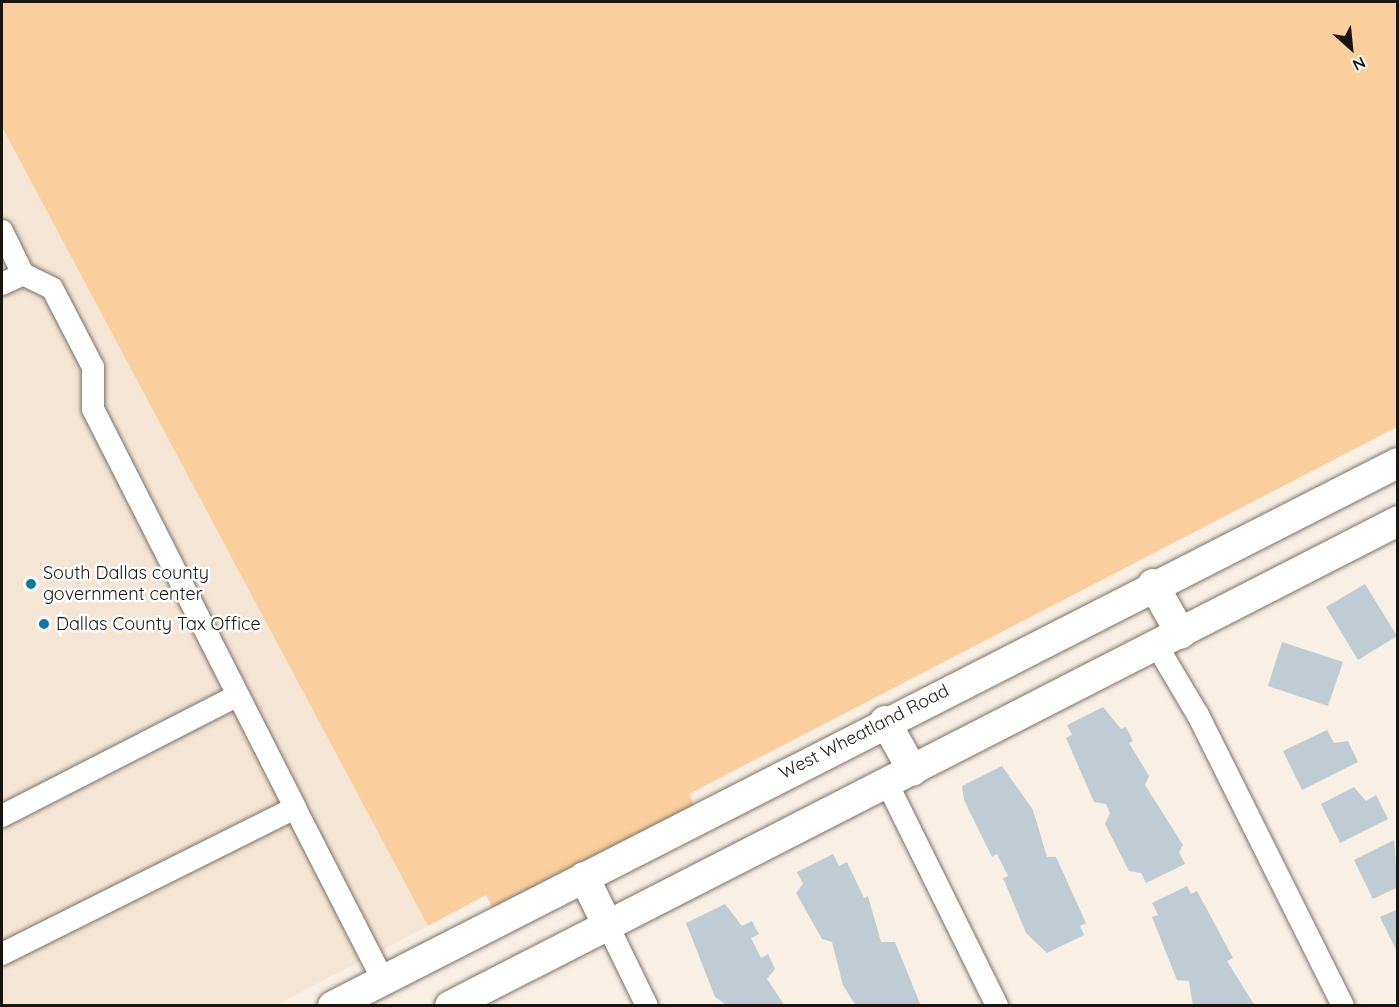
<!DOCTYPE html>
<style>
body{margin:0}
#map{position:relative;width:1399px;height:1007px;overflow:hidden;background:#f8efe5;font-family:Quicksand,sans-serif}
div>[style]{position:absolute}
.built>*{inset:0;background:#f4e5d5}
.green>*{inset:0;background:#facf9d}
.building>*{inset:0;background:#c0ccd3}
.roads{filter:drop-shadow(0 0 2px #7a7269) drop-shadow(0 0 2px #7a7269)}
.minor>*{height:22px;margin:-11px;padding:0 11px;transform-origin:11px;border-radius:11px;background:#fff}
.major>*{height:30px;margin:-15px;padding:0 15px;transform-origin:15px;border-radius:15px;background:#fff}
.dots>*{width:16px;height:16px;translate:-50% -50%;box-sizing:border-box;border:3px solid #fefefe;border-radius:50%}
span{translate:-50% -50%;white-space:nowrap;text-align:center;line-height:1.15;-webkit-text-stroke:5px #fefefe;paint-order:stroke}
.poi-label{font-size:18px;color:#191612}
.left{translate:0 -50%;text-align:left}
.street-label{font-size:18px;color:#191612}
.frame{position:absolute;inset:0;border:3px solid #191612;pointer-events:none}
.north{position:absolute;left:1321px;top:18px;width:60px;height:60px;-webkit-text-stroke:4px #fefefe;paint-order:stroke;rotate:153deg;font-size:16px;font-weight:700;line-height:24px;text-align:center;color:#191612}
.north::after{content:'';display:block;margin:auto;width:21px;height:27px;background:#191612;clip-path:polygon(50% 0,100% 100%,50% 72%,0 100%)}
</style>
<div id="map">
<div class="built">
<i style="clip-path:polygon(2px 127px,428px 926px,276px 1005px,2px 1005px)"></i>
</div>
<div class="green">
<i style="clip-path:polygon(2px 2px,1397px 2px,1397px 427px,689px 794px,699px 816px,499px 921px,486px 895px,428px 926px,2px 127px)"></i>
</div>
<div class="building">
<i style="clip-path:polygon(1365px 584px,1397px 636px,1358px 660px,1326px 607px)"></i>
<i style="clip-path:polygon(1282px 642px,1343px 662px,1328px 706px,1268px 686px)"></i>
<i style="clip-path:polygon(1103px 707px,1121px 729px,1126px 727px,1133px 741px,1129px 743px,1149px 776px,1145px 785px,1183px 845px,1179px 852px,1185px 864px,1146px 883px,1141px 873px,1129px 871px,1105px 824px,1110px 813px,1106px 804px,1094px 802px,1066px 738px,1072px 735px,1067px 725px)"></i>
<i style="clip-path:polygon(1327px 730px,1334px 743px,1348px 741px,1358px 762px,1302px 790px,1283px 751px)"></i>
<i style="clip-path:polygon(1002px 766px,1033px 810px,1047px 857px,1056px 857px,1086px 923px,1080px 926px,1084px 935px,1047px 953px,1026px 933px,1003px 878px,1008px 876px,997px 854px,992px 857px,964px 800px,962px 786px)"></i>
<i style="clip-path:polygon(1354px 787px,1366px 801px,1376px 795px,1388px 819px,1340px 843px,1321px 804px)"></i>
<i style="clip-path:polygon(1394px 840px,1398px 887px,1373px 899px,1354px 860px)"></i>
<i style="clip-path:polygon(833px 854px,839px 866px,847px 862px,864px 898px,868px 896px,881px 942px,895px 942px,921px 1006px,856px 1006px,843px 985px,832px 942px,822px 939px,796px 893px,803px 884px,797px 872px)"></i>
<i style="clip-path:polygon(1187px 886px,1191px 894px,1197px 891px,1233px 958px,1227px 961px,1255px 1006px,1193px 1006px,1189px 981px,1177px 980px,1152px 917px,1158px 915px,1152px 903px)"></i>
<i style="clip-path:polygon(725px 904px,742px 926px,752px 921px,759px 934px,751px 938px,761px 958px,768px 954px,775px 969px,767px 979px,785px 1006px,728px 1006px,715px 997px,686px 923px)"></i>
<i style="clip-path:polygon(1398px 909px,1398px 954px,1380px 917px)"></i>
</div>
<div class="roads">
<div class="minor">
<i style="left:2px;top:231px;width:48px;rotate:64deg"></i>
<i style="left:23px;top:274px;width:32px;rotate:26deg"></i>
<i style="left:52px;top:288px;width:89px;rotate:62.6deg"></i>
<i style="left:93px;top:367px;width:42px;rotate:90deg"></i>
<i style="left:93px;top:409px;width:447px;rotate:63.1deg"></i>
<i style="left:2px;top:284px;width:23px;rotate:-25deg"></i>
<i style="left:1157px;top:646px;width:80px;rotate:59.3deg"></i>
<i style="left:1198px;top:715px;width:325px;rotate:63.5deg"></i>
<i style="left:887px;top:783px;width:249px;rotate:63.7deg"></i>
<i style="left:2px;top:816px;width:264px;rotate:-27.1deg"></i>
<i style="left:608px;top:926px;width:89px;rotate:64deg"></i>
<i style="left:2px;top:954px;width:327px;rotate:-26.5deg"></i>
<i style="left:295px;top:808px;width:193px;rotate:62.9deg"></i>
</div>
<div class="major">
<i style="left:1153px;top:584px;width:57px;rotate:60.8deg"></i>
<i style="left:885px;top:721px;width:57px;rotate:60.8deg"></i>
<i style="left:584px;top:877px;width:55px;rotate:63.9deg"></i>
<i style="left:333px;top:1006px;width:1195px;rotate:-27.02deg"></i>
<i style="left:450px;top:1006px;width:1065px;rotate:-27.09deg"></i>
</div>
</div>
<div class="dots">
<i style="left:31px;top:584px;background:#0d79a3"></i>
<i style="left:44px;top:624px;background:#0d79a3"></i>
</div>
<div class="poi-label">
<span class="left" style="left:43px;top:584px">South Dallas county<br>government center</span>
<span class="left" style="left:56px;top:624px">Dallas County Tax Office</span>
</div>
<div class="street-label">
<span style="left:864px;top:732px;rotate:-27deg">West Wheatland Road</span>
</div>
<div class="frame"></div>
<div class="north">N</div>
</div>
